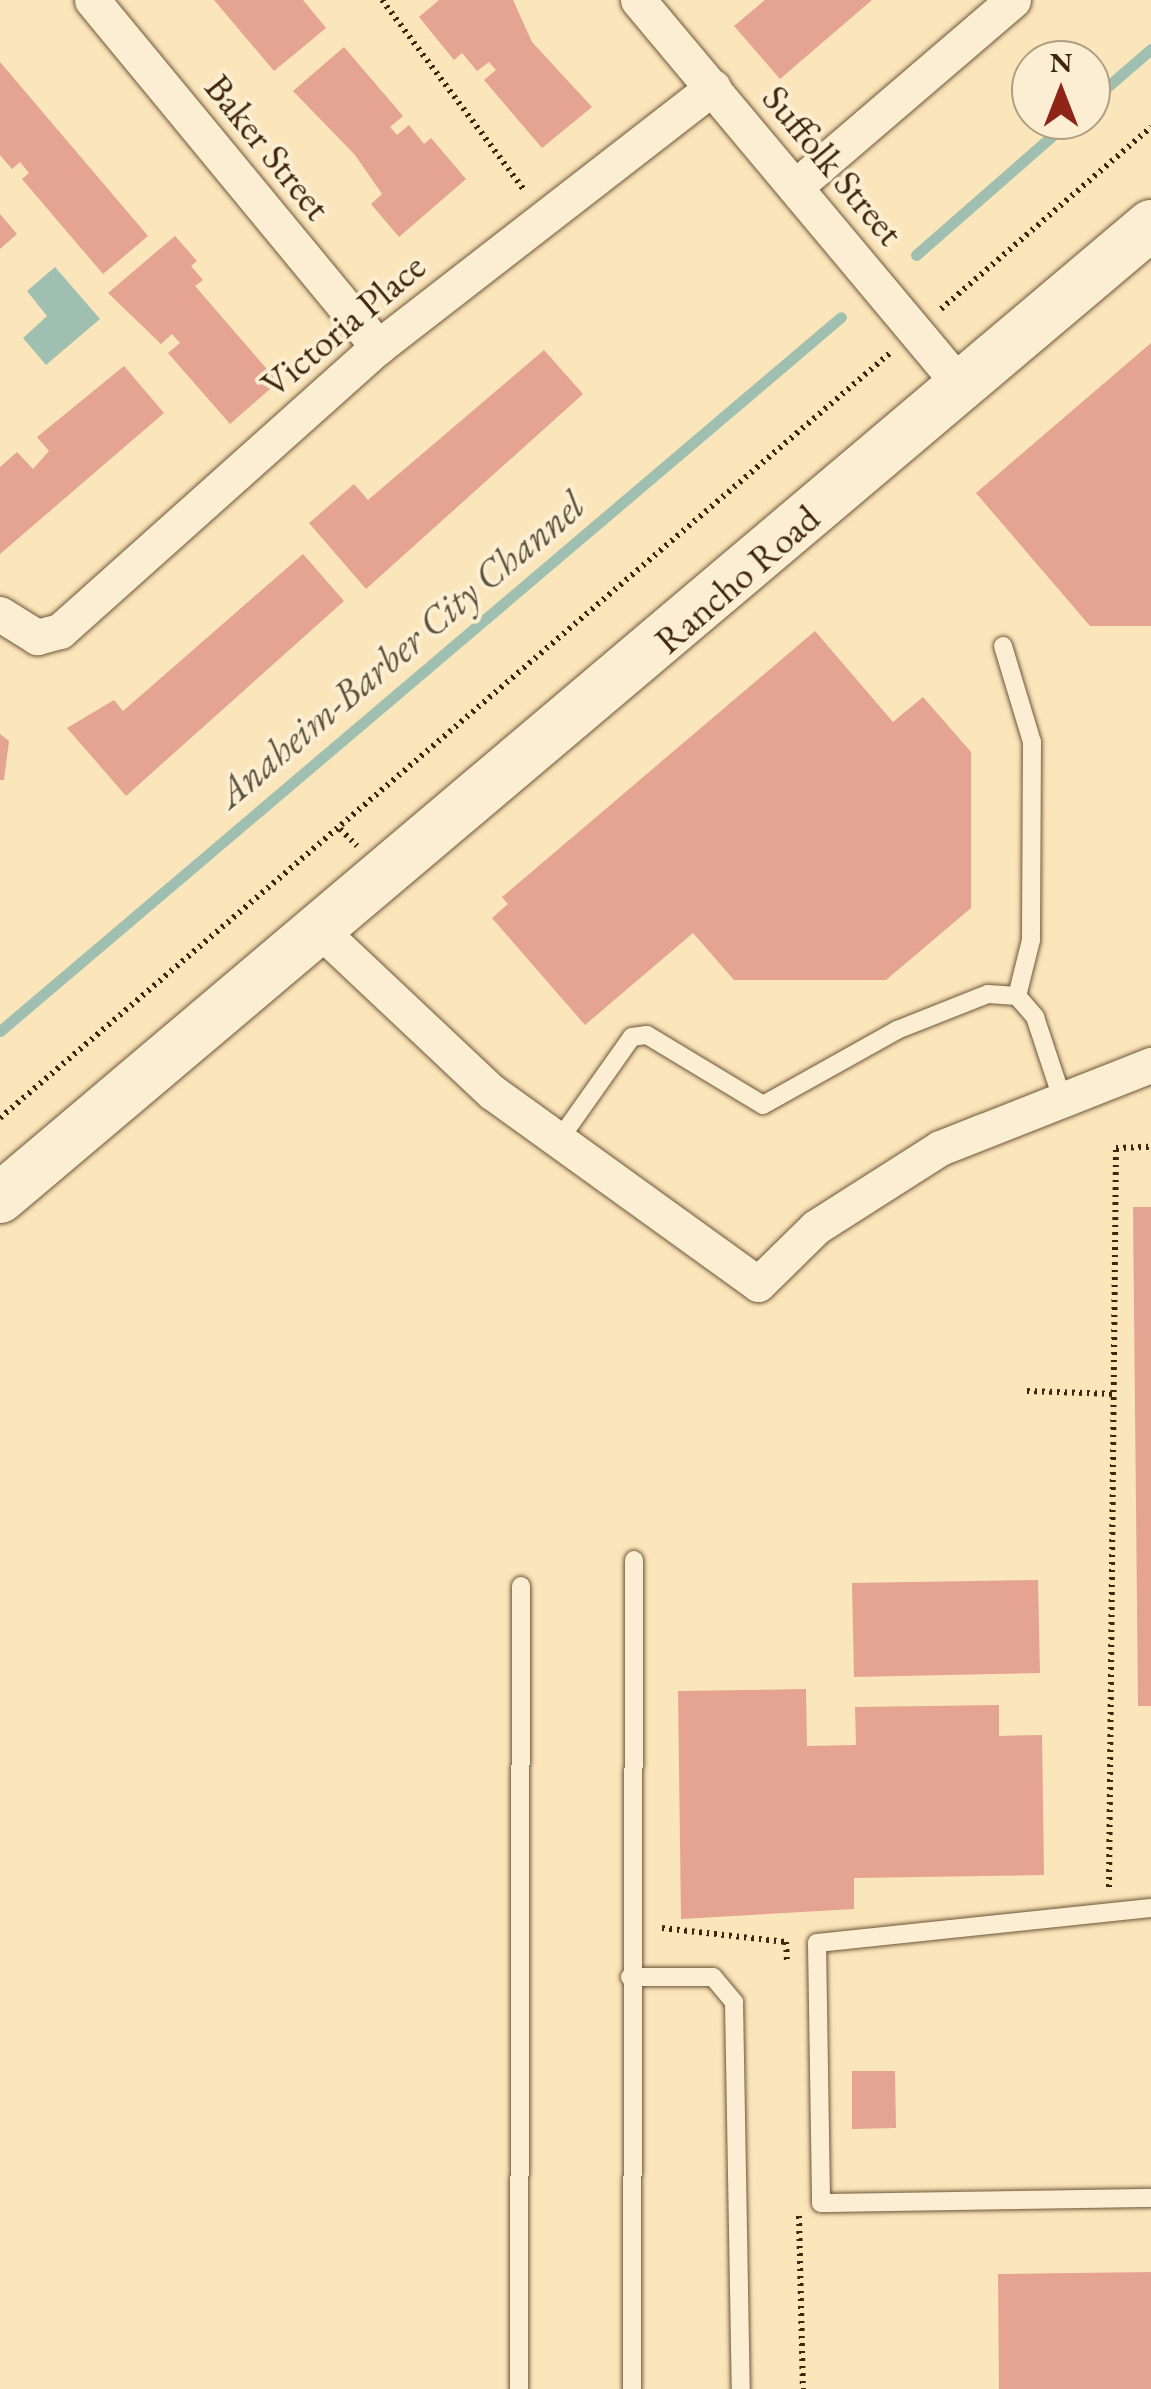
<!DOCTYPE html>
<style>
body{margin:0}
#map{position:relative;width:1151px;height:2389px;overflow:hidden;background:#fbe5ba;font-family:"EB Garamond",serif}
div>[style]{position:absolute}
.water>*{inset:0;background:#9fbfb0}
.stream>*{height:11px;margin:-5.5px;padding:0 5.5px;transform-origin:5.5px;border-radius:5.5px;background:#9fbfb0}
.building>*{inset:0;background:#e5a492}
.path>*{height:6px;margin-top:-3px;transform-origin:0;background:repeating-linear-gradient(90deg,#3f260d 0 2.5px,transparent 0 7.5px)}
.roads{filter:drop-shadow(0 0 2px #6e5638) drop-shadow(0 0 2px #6e5638)}
.lane>*{height:18px;margin:-9px;padding:0 9px;transform-origin:9px;border-radius:9px;background:#fceed2}
.street>*{height:35px;margin:-17.5px;padding:0 17.5px;transform-origin:17.5px;border-radius:17.5px;background:#fceed2}
.secondary>*{height:50px;margin:-25px;padding:0 25px;transform-origin:25px;border-radius:25px;background:#fceed2}
span{translate:-50% -50%;white-space:nowrap;text-align:center;line-height:1.15;-webkit-text-stroke:8px #fceed2;paint-order:stroke}
.street-label{font-size:38px;color:#3f260d}
.water-label{font-size:40px;color:#5c543e;font-style:italic}
.north{position:absolute;left:1011px;top:40px;width:100px;height:100px;box-sizing:border-box;background:#fceed2;border:2px solid #b09e83;border-radius:50%;rotate:0deg;font-size:28px;font-weight:700;line-height:40px;text-align:center;color:#3f260d}
.north::after{content:'';display:block;margin:auto;width:35px;height:45px;background:#8f2418;clip-path:polygon(50% 0,100% 100%,50% 72%,0 100%)}
</style>
<div id="map">
<div class="water">
<i style="clip-path:polygon(55px 267px,100px 319px,46px 365px,23px 338px,47px 316px,27px 291px)"></i>
</div>
<div class="stream">
<i style="left:1091px;top:101px;width:79px;rotate:-40.9deg"></i>
<i style="left:916px;top:255px;width:205px;rotate:-41.2deg"></i>
<i style="left:0;top:1031px;width:1103px;rotate:-40.33deg"></i>
</div>
<div class="building">
<i style="clip-path:polygon(214px 0,303px 0,326px 28px,274px 71px)"></i>
<i style="clip-path:polygon(439px 0,513px 0,532px 42px,592px 107px,542px 148px,484px 80px,496px 70px,489px 62px,477px 71px,462px 53px,454px 60px,419px 17px)"></i>
<i style="clip-path:polygon(765px 0,872px 0,780px 79px,734px 26px)"></i>
<i style="clip-path:polygon(344px 47px,403px 116px,390px 127px,397px 135px,409px 125px,424px 144px,431px 138px,466px 179px,399px 237px,371px 204px,382px 194px,355px 155px,293px 91px)"></i>
<i style="clip-path:polygon(0 62px,148px 236px,103px 274px,22px 179px,29px 173px,20px 162px,12px 169px,0 155px)"></i>
<i style="clip-path:polygon(0 214px,17px 234px,0 249px)"></i>
<i style="clip-path:polygon(175px 236px,197px 261px,191px 266px,203px 280px,195px 286px,278px 382px,230px 424px,168px 353px,180px 343px,172px 334px,161px 344px,108px 293px)"></i>
<i style="clip-path:polygon(1151px 343px,1151px 626px,1090px 626px,976px 493px)"></i>
<i style="clip-path:polygon(544px 350px,583px 394px,366px 589px,309px 523px,354px 484px,368px 500px)"></i>
<i style="clip-path:polygon(124px 366px,164px 413px,0 554px,0 467px,17px 452px,33px 469px,49px 451px,37px 437px)"></i>
<i style="clip-path:polygon(303px 554px,344px 601px,126px 796px,67px 728px,114px 700px,123px 711px)"></i>
<i style="clip-path:polygon(815px 631px,893px 722px,923px 697px,971px 752px,971px 908px,886px 980px,734px 980px,693px 933px,585px 1025px,492px 918px,508px 904px,502px 897px)"></i>
<i style="clip-path:polygon(0 734px,9px 741px,4px 780px,0 780px)"></i>
<i style="clip-path:polygon(1133px 1207px,1151px 1207px,1151px 1706px,1138px 1706px)"></i>
<i style="clip-path:polygon(1038px 1580px,1040px 1673px,854px 1677px,852px 1583px)"></i>
<i style="clip-path:polygon(806px 1689px,807px 1746px,856px 1745px,855px 1707px,999px 1705px,999px 1736px,1042px 1735px,1044px 1875px,854px 1878px,854px 1909px,681px 1919px,678px 1691px)"></i>
<i style="clip-path:polygon(852px 2071px,895px 2071px,896px 2128px,852px 2129px)"></i>
<i style="clip-path:polygon(1151px 2272px,1151px 2389px,999px 2389px,998px 2274px)"></i>
</div>
<div class="path">
<i style="left:382px;top:0;width:239px;rotate:53.2deg"></i>
<i style="left:941px;top:309px;width:278px;rotate:-40.9deg"></i>
<i style="left:340px;top:829px;width:24px;rotate:45deg"></i>
<i style="left:0;top:1118px;width:1174px;rotate:-40.68deg"></i>
<i style="left:1027px;top:1391px;width:87px;rotate:2deg"></i>
<i style="left:1109px;top:1887px;width:739px;rotate:-89.46deg"></i>
<i style="left:1116px;top:1148px;width:35px;rotate:-2deg"></i>
<i style="left:662px;top:1928px;width:125px;rotate:6.4deg"></i>
<i style="left:786px;top:1942px;width:22px;rotate:87deg"></i>
<i style="left:799px;top:2216px;width:173px;rotate:88.7deg"></i>
</div>
<div class="roads">
<div class="lane">
<i style="left:1003px;top:646px;width:100px;rotate:73.2deg"></i>
<i style="left:1032px;top:742px;width:198px;rotate:90.3deg"></i>
<i style="left:1031px;top:940px;width:58px;rotate:104deg"></i>
<i style="left:559px;top:1140px;width:126px;rotate:-54.7deg"></i>
<i style="left:632px;top:1037px;width:15px;rotate:-8deg"></i>
<i style="left:647px;top:1035px;width:135px;rotate:31.1deg"></i>
<i style="left:763px;top:1105px;width:154px;rotate:-29.2deg"></i>
<i style="left:897px;top:1030px;width:98px;rotate:-21.6deg"></i>
<i style="left:988px;top:994px;width:29px;rotate:4deg"></i>
<i style="left:1017px;top:996px;width:28px;rotate:49deg"></i>
<i style="left:1035px;top:1017px;width:82px;rotate:71.6deg"></i>
<i style="left:1151px;top:1908px;width:336px;rotate:174deg"></i>
<i style="left:817px;top:1943px;width:260px;rotate:89.1deg"></i>
<i style="left:821px;top:2203px;width:330px;rotate:-0.9deg"></i>
<i style="left:630px;top:1977px;width:83px"></i>
<i style="left:713px;top:1977px;width:33px;rotate:50deg"></i>
<i style="left:734px;top:2002px;width:387px;rotate:89deg"></i>
<i style="left:519px;top:2389px;width:803px;rotate:-89.86deg"></i>
<i style="left:632px;top:2389px;width:829px;rotate:-89.86deg"></i>
</div>
<div class="street">
<i style="left:92px;top:0;width:450px;rotate:50.5deg"></i>
<i style="left:638px;top:0;width:503px;rotate:50.08deg"></i>
<i style="left:795px;top:187px;width:287px;rotate:-40.6deg"></i>
<i style="left:0;top:614px;width:44px;rotate:31.9deg"></i>
<i style="left:37px;top:637px;width:24px;rotate:-15deg"></i>
<i style="left:60px;top:631px;width:426px;rotate:-41.8deg"></i>
<i style="left:378px;top:347px;width:424px;rotate:-37.8deg"></i>
<i style="left:323px;top:933px;width:232px;rotate:43.3deg"></i>
<i style="left:492px;top:1092px;width:328px;rotate:35.8deg"></i>
<i style="left:758px;top:1284px;width:81px;rotate:-44.5deg"></i>
<i style="left:816px;top:1227px;width:147px;rotate:-32.5deg"></i>
<i style="left:940px;top:1148px;width:227px;rotate:-21.5deg"></i>
</div>
<div class="secondary">
<i style="left:0;top:1198px;width:1507px;rotate:-40.21deg"></i>
</div>
</div>
<div class="street-label">
<span style="left:268px;top:147px;rotate:51deg">Baker Street</span>
<span style="left:833px;top:165px;rotate:50deg">Suffolk Street</span>
<span style="left:343px;top:325px;rotate:-40deg">Victoria Place</span>
<span style="left:737px;top:579px;rotate:-41deg">Rancho Road</span>
</div>
<div class="water-label">
<span style="left:400px;top:649px;rotate:-40deg">Anaheim-Barber City Channel</span>
</div>
<div class="north">N</div>
</div>
